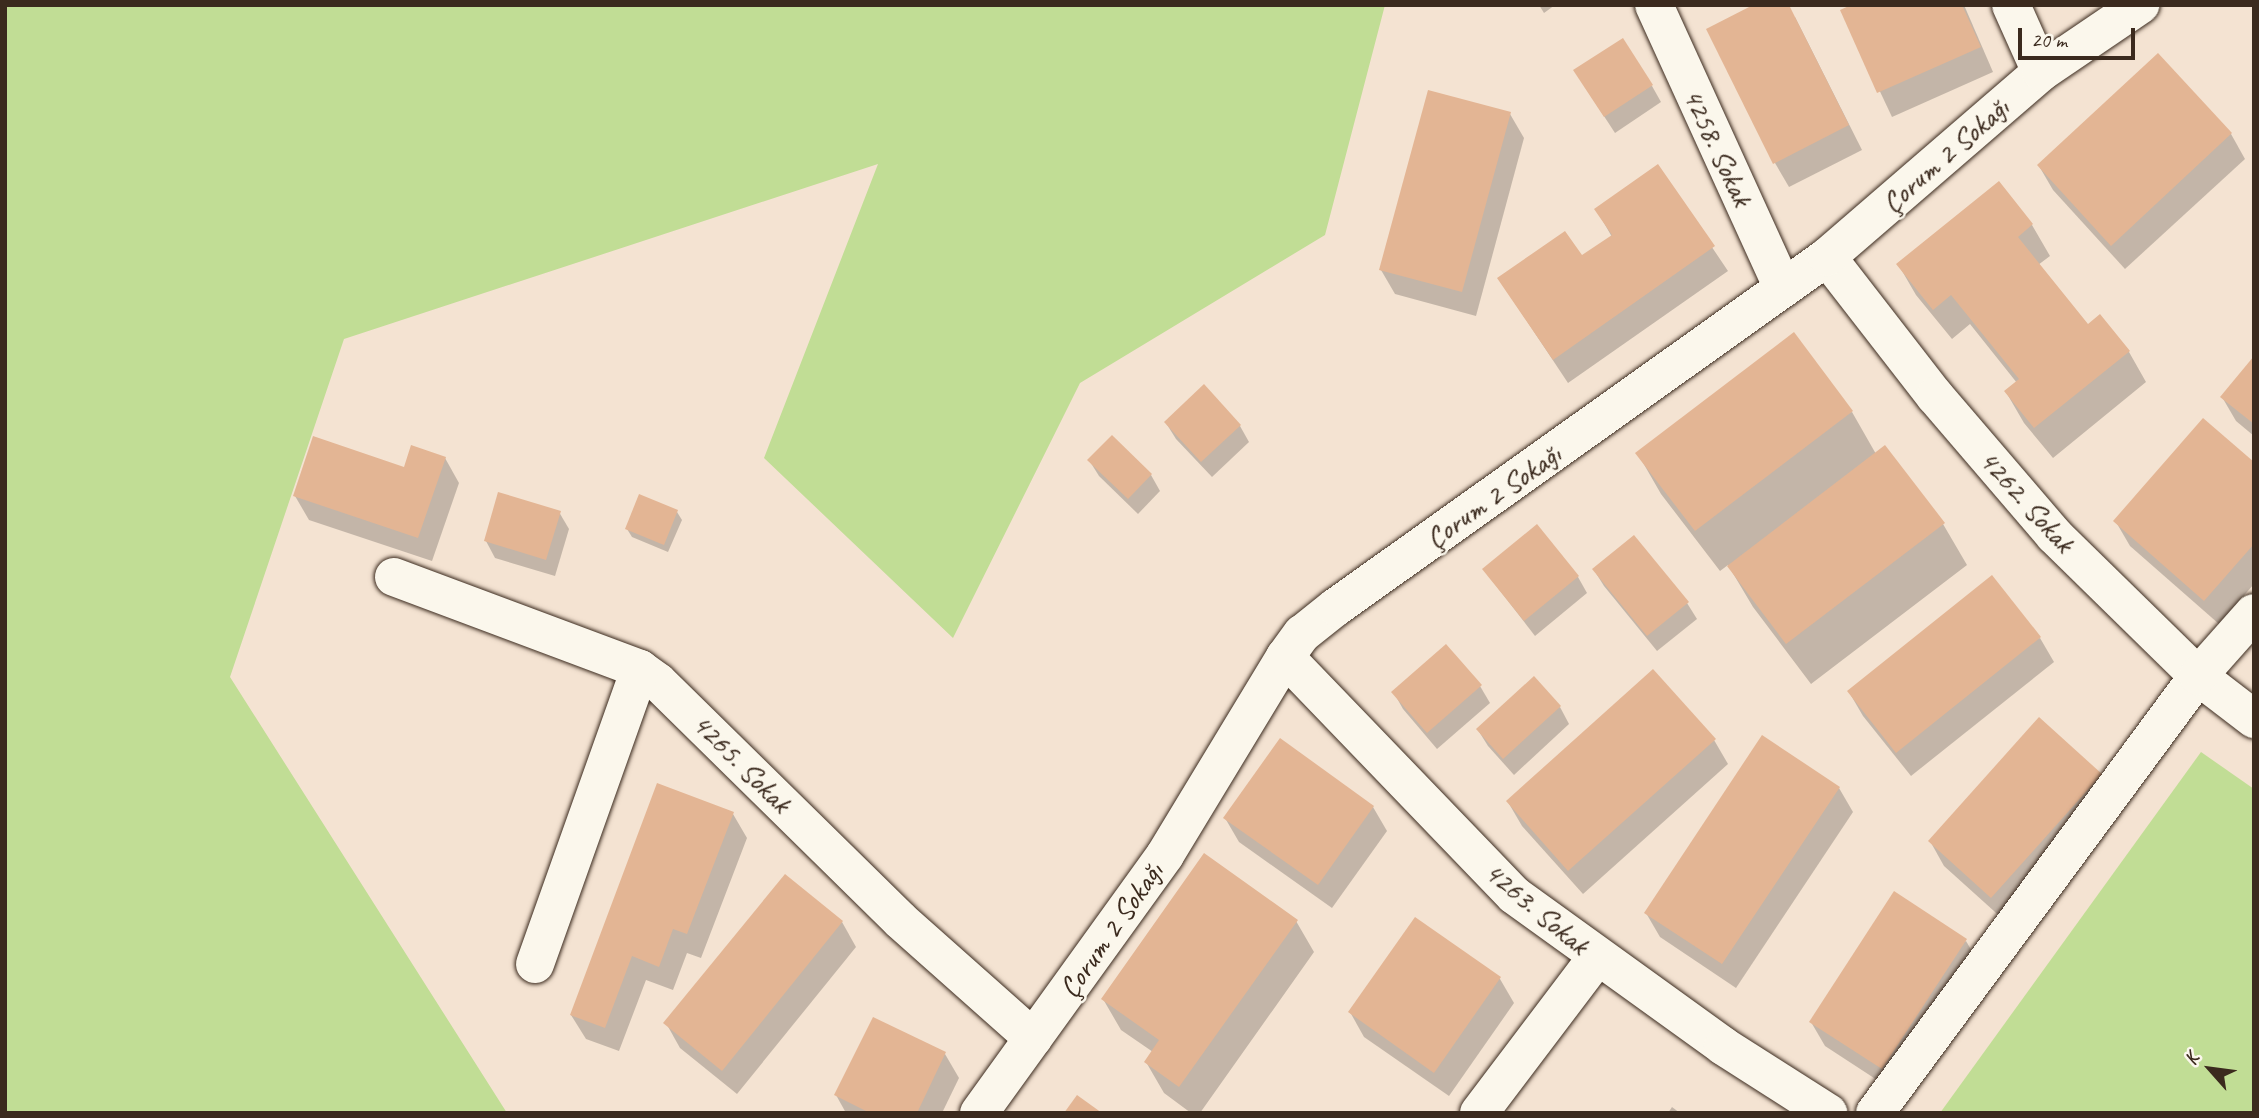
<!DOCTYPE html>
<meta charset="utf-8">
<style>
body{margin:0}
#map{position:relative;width:2259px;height:1118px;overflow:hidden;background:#f4e3d2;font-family:Caveat,sans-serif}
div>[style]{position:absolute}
.green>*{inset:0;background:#c1dd95}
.shadow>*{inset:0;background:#0003}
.building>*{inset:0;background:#e3b594}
.roads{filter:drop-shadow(0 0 2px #3b2a1e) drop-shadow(0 0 2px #3b2a1e)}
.street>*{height:38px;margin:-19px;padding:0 19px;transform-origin:19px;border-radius:19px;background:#fbf7ec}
span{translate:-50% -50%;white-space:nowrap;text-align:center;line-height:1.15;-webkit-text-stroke:5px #fbf7ec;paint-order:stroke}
.street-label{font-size:30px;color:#3b2a1e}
.frame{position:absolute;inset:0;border:7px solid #3b2a1e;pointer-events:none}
.north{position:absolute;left:2175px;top:1034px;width:70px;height:70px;-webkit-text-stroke:5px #fbf7ec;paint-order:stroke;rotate:298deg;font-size:19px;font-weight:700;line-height:28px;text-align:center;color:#3b2a1e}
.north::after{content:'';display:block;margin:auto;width:24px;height:32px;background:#3b2a1e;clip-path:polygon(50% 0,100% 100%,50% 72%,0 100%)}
.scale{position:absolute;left:2018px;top:28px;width:117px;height:32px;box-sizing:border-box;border:4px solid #3b2a1e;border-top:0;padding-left:9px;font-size:21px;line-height:24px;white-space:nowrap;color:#3b2a1e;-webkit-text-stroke:5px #fbf7ec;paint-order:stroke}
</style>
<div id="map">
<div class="green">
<i style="clip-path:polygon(5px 5px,1385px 5px,1325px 235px,1080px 383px,953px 638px,764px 458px,878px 164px,344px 339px,230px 677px,507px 1113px,5px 1113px)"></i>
<i style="clip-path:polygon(2201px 752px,2254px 789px,2254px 1113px,1940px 1113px)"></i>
</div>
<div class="shadow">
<i style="clip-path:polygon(1539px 5px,1555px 5px,1544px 13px)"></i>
<i style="clip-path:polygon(1855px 5px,1964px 5px,1993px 72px,1892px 117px,1842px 11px)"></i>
<i style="clip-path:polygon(1795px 17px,1862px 150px,1789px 187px,1775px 163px)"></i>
<i style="clip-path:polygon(2158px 55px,2231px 134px,2245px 159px,2125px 269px,2053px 190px,2039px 166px)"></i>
<i style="clip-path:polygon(1652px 86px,1661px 102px,1615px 133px,1585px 87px)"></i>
<i style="clip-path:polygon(1510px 114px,1524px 138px,1476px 316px,1395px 294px,1381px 270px)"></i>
<i style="clip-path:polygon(1658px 167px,1728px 271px,1568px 383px,1499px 279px,1582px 258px,1612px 237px,1596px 209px)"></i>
<i style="clip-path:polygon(1999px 184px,2032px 225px,2050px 256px,2038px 265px,2087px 326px,2129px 352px,2146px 382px,2053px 458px,2024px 423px,2006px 392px,2017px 383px,1970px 324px,1952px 339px,1916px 295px,1898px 264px)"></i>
<i style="clip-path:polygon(2254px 359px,2254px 436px,2236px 421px,2222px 397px)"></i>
<i style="clip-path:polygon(1852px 412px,1876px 454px,1885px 448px,1943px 524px,1967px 565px,1811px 684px,1753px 607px,1728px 565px,1720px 571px,1661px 494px,1638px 454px)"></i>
<i style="clip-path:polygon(1166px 423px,1240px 426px,1249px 442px,1212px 477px,1176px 439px)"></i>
<i style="clip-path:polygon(445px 458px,459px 483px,432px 561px,309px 520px,295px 496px)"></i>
<i style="clip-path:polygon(1089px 460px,1151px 475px,1160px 491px,1138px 514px,1099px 476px)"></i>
<i style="clip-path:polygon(2254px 465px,2254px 584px,2219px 624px,2130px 546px,2116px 522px)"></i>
<i style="clip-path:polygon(559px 512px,569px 529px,555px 576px,495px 558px,486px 541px)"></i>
<i style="clip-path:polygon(677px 512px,682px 520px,668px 552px,632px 537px,627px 529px)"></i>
<i style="clip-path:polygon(1484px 570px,1578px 577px,1587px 593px,1535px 636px)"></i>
<i style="clip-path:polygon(1594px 570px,1687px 603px,1697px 619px,1657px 651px,1604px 586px)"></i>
<i style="clip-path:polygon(2040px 638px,2054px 662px,1911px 776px,1863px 716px,1849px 692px)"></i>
<i style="clip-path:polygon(1480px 686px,1490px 703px,1437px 749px,1403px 709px,1394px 693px)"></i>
<i style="clip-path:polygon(1560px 707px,1569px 724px,1514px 775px,1488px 746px,1478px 730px)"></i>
<i style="clip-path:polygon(1714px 740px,1728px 764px,1583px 894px,1522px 826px,1508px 802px)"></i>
<i style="clip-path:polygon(2100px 775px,2114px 800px,2005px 921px,1944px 866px,1930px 841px)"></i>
<i style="clip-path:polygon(1839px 788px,1853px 812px,1736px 988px,1660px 937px,1646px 913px)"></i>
<i style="clip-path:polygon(1373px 807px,1387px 831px,1332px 908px,1239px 842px,1225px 818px)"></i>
<i style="clip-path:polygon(733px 814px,747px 838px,701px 958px,687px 953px,673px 990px,646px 980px,619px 1051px,586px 1039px,571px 1015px)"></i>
<i style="clip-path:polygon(785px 876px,842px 922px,856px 947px,737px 1094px,680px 1048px,666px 1023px)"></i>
<i style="clip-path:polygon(1416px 919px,1500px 979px,1514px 1003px,1449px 1096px,1364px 1037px,1350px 1012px)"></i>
<i style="clip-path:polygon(1296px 921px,1314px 952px,1200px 1113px,1191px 1113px,1164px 1093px,1146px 1062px,1153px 1052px,1121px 1030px,1103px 999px)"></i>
<i style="clip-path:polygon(1966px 941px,1980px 965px,1897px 1093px,1825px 1046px,1811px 1022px)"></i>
<i style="clip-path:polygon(945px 1054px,959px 1078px,942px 1113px,846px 1113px,836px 1095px)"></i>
<i style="clip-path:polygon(1672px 1107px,1680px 1113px,1668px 1113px)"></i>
</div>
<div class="building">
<i style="clip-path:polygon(1753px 5px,1789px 5px,1849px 125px,1773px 164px,1706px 29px)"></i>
<i style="clip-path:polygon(1851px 5px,1962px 5px,1981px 47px,1877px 93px,1840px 10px)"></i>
<i style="clip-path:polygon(1623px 38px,1653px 85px,1604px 117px,1573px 70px)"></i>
<i style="clip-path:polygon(2158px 53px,2232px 133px,2111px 246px,2037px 165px)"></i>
<i style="clip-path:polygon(1428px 90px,1511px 112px,1462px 292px,1379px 270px)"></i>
<i style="clip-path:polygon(1658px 164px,1715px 246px,1553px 360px,1497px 278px,1565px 231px,1582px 255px,1612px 235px,1594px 209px)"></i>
<i style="clip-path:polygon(1999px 181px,2033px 224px,2018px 237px,2088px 324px,2100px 314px,2130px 351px,2034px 428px,2004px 391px,2019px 379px,1951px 295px,1933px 310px,1896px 264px)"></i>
<i style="clip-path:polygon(1794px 332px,1853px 411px,1695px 531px,1635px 453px)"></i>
<i style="clip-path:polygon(2254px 356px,2254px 424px,2220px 397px)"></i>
<i style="clip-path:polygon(1204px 384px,1241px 425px,1201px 462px,1164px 422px)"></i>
<i style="clip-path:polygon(2203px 418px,2254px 462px,2254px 544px,2204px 601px,2113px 521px)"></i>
<i style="clip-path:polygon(1112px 435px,1152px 474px,1128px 499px,1087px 460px)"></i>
<i style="clip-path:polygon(313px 436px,404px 467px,411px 445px,446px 457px,418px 538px,293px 496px)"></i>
<i style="clip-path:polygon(1885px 445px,1945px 523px,1786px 644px,1727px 566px)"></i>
<i style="clip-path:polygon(498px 492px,561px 511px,546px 560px,484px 541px)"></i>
<i style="clip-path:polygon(639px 494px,678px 510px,664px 545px,625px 529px)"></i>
<i style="clip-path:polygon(1537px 524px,1579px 576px,1524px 621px,1482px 569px)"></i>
<i style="clip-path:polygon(1634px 535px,1689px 602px,1647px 636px,1592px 569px)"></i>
<i style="clip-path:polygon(1992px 575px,2041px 637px,1896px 753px,1847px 691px)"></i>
<i style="clip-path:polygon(1446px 644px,1482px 685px,1427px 733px,1391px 692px)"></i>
<i style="clip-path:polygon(1653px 669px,1716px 739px,1568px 871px,1506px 801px)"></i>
<i style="clip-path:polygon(1534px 676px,1561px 706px,1503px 759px,1476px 729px)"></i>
<i style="clip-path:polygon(2039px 717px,2102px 774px,1991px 898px,1928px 841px)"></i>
<i style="clip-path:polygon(1762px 735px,1840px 787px,1722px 964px,1644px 913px)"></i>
<i style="clip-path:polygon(1280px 738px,1374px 806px,1318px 885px,1223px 818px)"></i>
<i style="clip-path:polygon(657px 783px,734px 812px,687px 934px,673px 929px,659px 967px,632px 956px,605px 1028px,570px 1015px)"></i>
<i style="clip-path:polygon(1204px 853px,1298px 920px,1179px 1087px,1144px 1062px,1159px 1040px,1101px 999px)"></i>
<i style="clip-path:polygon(785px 874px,843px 921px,722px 1071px,663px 1023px)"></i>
<i style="clip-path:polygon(1894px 891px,1967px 939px,1882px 1069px,1809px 1022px)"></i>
<i style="clip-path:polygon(1415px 917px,1501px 977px,1434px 1073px,1348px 1012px)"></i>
<i style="clip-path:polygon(873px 1017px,946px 1052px,917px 1113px,870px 1113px,834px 1095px)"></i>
<i style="clip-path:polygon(1077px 1095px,1102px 1113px,1064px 1113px)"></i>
</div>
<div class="roads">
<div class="street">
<i style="left:1654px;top:5px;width:311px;rotate:65.5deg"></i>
<i style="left:2011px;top:5px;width:73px;rotate:65.9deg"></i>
<i style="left:1827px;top:257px;width:176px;rotate:52.2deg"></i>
<i style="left:1935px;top:396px;width:183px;rotate:49.4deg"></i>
<i style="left:2054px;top:535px;width:202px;rotate:44.4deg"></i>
<i style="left:2198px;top:676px;width:71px;rotate:37.5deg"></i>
<i style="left:394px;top:577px;width:263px;rotate:20.5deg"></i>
<i style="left:640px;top:669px;width:22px;rotate:36deg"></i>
<i style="left:658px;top:682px;width:339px;rotate:44.5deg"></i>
<i style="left:900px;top:920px;width:178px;rotate:41.6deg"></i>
<i style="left:1285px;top:657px;width:330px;rotate:46.1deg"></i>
<i style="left:1514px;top:895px;width:258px;rotate:35.8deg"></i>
<i style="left:1723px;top:1046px;width:125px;rotate:32.5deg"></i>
<i style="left:535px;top:964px;width:313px;rotate:-70.4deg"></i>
<i style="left:979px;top:1113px;width:318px;rotate:-54.2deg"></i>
<i style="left:1165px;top:855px;width:232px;rotate:-58.8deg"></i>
<i style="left:1285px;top:657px;width:29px;rotate:-54deg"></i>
<i style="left:1302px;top:634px;width:43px;rotate:-38.5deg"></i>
<i style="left:1336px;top:607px;width:603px;rotate:-35.48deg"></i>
<i style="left:1827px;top:257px;width:283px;rotate:-40.8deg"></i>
<i style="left:2041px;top:72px;width:120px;rotate:-34.1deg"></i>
<i style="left:1479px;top:1113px;width:196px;rotate:-52.9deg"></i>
<i style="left:1875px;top:1113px;width:543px;rotate:-53.53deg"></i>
<i style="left:2198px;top:676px;width:84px;rotate:-48.4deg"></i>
</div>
</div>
<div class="street-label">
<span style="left:1718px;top:147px;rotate:65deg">4258. Sokak</span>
<span style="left:1945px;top:155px;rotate:-41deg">Çorum 2 Sokağı</span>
<span style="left:1493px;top:496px;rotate:-35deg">Çorum 2 Sokağı</span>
<span style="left:2027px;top:501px;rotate:48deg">4262. Sokak</span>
<span style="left:742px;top:763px;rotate:45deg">4265. Sokak</span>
<span style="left:1537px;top:908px;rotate:40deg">4263. Sokak</span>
<span style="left:1111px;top:930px;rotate:-55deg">Çorum 2 Sokağı</span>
</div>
<div class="frame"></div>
<div class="north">K</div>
<div class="scale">20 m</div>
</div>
